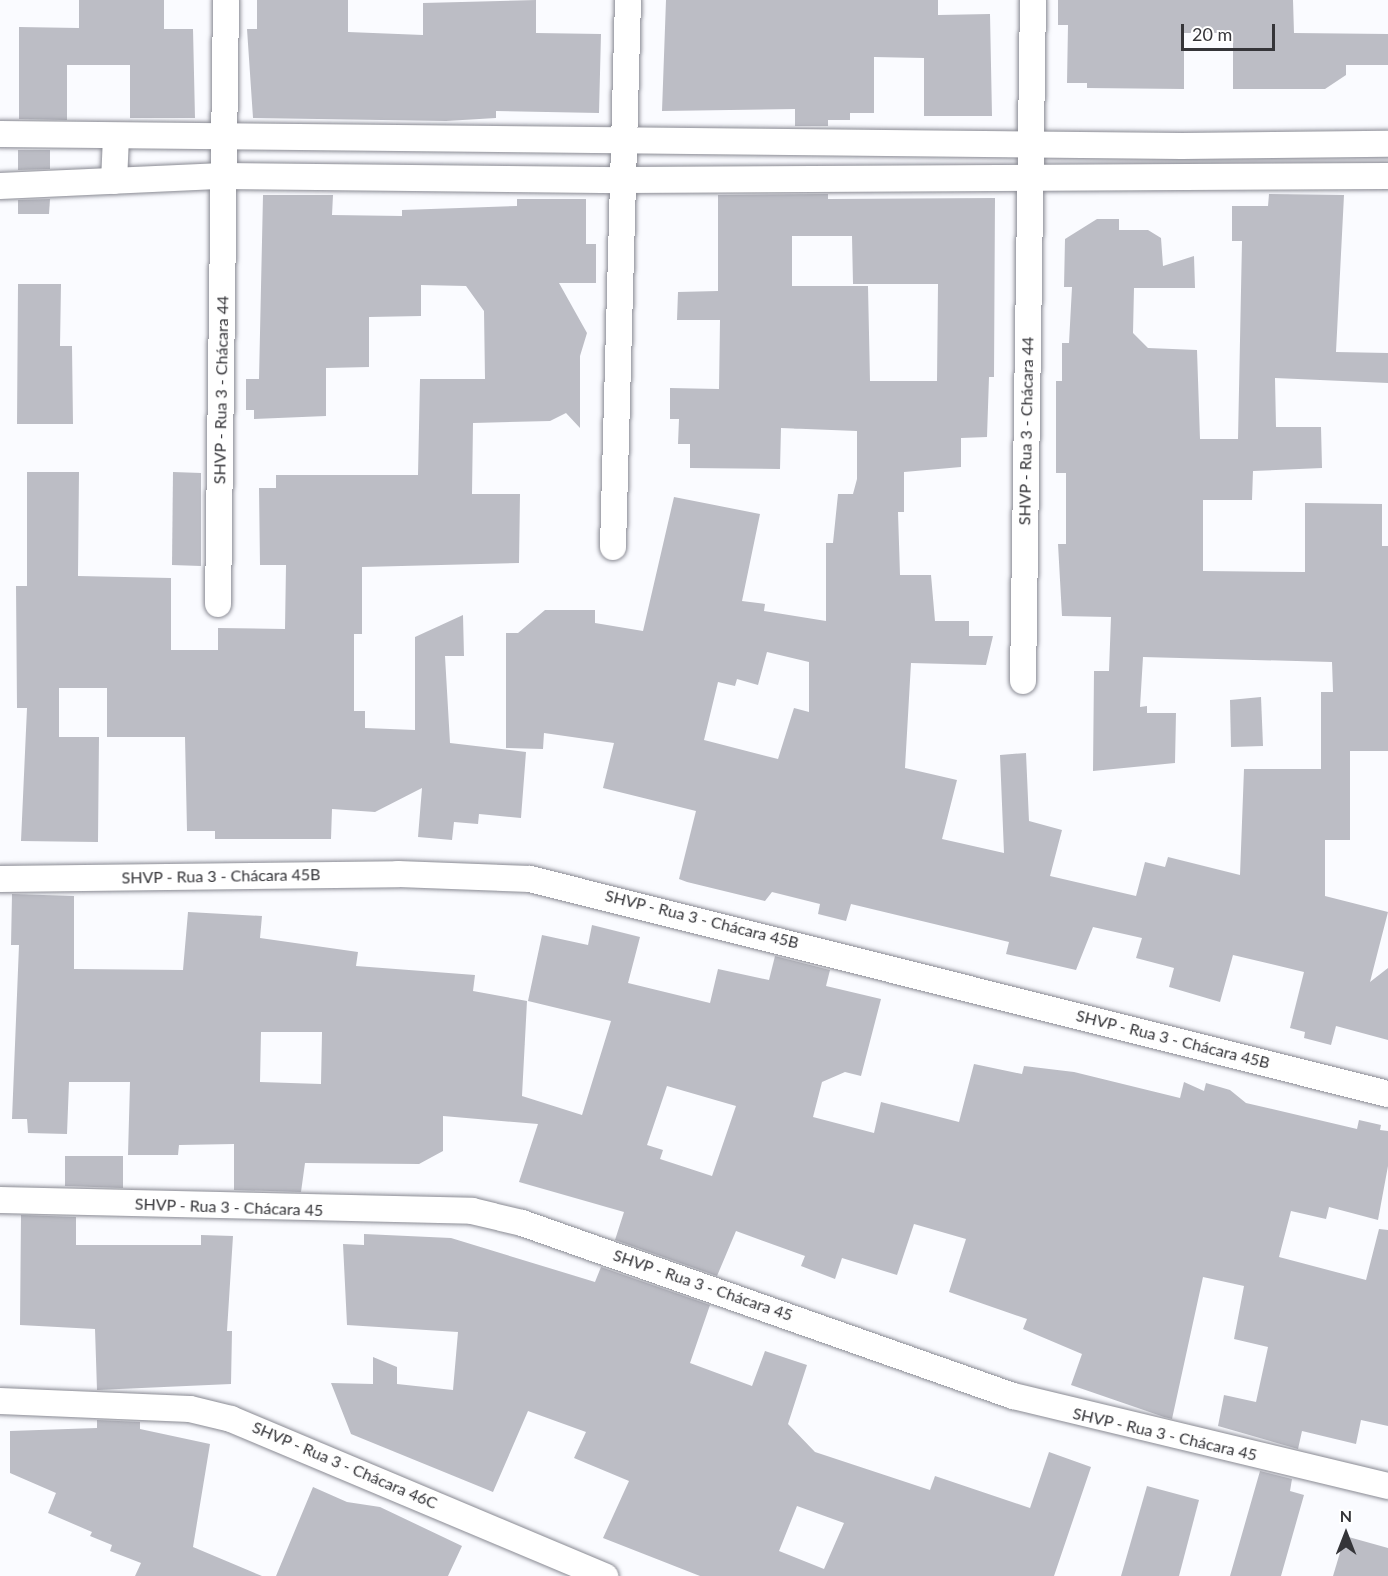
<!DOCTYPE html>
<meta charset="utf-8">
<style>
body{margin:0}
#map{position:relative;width:1388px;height:1576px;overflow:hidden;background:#fafbff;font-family:Lato,sans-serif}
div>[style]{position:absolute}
.building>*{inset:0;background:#bcbdc5}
.roads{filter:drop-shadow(0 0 2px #898a93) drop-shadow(0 0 2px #898a93)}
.minor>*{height:26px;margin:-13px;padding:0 13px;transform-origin:13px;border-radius:13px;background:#fff}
span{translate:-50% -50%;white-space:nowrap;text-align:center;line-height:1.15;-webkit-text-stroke:6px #fff;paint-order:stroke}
.street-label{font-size:16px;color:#353539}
.north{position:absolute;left:1316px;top:1504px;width:60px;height:60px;-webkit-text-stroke:4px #fff;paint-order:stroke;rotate:0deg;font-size:16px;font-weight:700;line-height:24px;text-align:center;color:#353539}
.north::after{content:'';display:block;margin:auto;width:21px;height:27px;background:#353539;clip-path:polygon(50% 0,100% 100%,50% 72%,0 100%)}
.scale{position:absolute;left:1181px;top:24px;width:94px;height:27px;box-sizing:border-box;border:3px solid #353539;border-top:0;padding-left:8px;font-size:18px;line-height:21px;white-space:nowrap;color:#353539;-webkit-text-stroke:4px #fff;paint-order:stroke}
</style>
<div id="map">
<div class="building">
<i style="clip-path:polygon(79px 0,164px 0,164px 29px,193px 29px,195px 118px,130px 118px,130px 65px,67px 65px,67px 120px,19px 119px,19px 27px,79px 28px)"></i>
<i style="clip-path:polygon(257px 0,348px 0,348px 32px,423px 35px,423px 3px,536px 0,536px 33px,601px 34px,599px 113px,496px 111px,496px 118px,446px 121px,253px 118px,247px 29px,257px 29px)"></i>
<i style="clip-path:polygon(666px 0,938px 0,938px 15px,990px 14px,992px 116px,924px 116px,924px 58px,874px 57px,874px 113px,850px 113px,850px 120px,828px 120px,828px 126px,795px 126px,795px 109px,662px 111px)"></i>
<i style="clip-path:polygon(1058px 0,1293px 0,1294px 33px,1388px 34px,1388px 65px,1346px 65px,1346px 75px,1325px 89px,1233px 89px,1233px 33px,1184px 33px,1184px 89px,1087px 88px,1087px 83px,1067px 83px,1068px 25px,1058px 25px)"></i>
<i style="clip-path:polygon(18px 150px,50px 150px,50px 169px,18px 170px)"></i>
<i style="clip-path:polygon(evenodd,828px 194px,828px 199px,995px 198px,994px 377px,989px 377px,987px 437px,961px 438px,961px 467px,904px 472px,904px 512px,898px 512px,900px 575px,931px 575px,935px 621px,969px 621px,969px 636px,993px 636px,986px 665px,911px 663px,905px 768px,957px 780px,942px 839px,1004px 853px,1000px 755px,1026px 753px,1029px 821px,1062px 830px,1050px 876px,1136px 896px,1145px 862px,1165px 867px,1168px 857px,1240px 875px,1244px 769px,1321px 769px,1321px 692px,1333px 692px,1332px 662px,1143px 657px,1140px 707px,1147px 706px,1147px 713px,1176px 713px,1175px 763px,1093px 771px,1094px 671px,1109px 671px,1111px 617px,1062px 616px,1058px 544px,1066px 544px,1066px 473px,1056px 473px,1056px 381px,1062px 381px,1062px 343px,1069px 343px,1072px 287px,1064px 287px,1065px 239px,1097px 219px,1119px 219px,1119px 230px,1148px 230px,1161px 238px,1163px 266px,1194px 256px,1195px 288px,1134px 288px,1133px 333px,1148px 348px,1197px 350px,1200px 439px,1238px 439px,1242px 241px,1232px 241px,1232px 206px,1268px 206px,1269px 194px,1344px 195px,1336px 352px,1388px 353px,1388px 383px,1275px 378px,1276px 427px,1321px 427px,1322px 468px,1253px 471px,1252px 500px,1203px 500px,1203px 571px,1305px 572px,1305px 503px,1382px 504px,1382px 546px,1388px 546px,1388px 751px,1350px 751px,1350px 840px,1325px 840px,1325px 896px,1388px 912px,1370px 982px,1388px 968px,1388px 1040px,1336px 1026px,1331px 1045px,1304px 1038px,1305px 1032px,1290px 1028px,1304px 972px,1233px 955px,1220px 1002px,1169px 987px,1174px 968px,1136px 958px,1142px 938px,1093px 927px,1076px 970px,1006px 954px,1009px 942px,851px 904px,846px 921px,818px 914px,820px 904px,772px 892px,765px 901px,687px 882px,679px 879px,696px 811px,603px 788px,614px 743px,544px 733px,543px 749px,506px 748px,506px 633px,518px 633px,545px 610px,595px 610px,595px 623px,643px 631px,674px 497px,760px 514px,742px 601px,765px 604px,764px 611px,826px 621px,826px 543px,833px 543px,838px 494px,853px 494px,857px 479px,857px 431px,781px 428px,780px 469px,690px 468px,690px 444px,678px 444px,679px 419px,670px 419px,670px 388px,719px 389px,720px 320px,677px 320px,678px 292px,718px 291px,718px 195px,828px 194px,792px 236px,852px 236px,853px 284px,938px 284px,937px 381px,870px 381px,868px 286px,792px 286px,792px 236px,828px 194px,767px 652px,809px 662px,809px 712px,794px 708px,778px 759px,704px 740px,718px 682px,735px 686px,737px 679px,758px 685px,767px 652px)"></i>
<i style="clip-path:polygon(263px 195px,333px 195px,332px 215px,402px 216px,402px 210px,517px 206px,517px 199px,586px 199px,586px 244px,596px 244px,596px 283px,559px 283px,587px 333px,580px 356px,580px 428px,566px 413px,550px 421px,473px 423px,472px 494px,520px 494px,519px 563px,362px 567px,362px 634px,354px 634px,354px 711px,365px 711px,365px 728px,415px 730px,415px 637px,463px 615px,464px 656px,445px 656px,450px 743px,526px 752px,521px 818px,479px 814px,478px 824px,454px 822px,452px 840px,418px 837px,422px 788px,375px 812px,332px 809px,331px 839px,215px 839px,215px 831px,187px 831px,185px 737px,107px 737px,107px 688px,59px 688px,59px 737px,99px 737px,98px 842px,21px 841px,27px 708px,17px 708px,16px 586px,27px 586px,27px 472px,79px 472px,78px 576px,171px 578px,171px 650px,218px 650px,218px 628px,285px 629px,286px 565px,260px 565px,259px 488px,276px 488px,276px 475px,418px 475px,420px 379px,485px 379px,484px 311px,466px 286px,421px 285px,421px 316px,369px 317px,369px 367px,326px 368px,326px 416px,254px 419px,254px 410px,246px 410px,246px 379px,259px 379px)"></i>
<i style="clip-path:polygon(50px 199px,49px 214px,18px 214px,18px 200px)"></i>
<i style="clip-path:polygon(18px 284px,61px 284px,60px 346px,72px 346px,73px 424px,17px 424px)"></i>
<i style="clip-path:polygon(173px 472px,201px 473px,201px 566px,172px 565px)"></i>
<i style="clip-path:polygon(1261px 697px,1263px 746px,1231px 747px,1230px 700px)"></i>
<i style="clip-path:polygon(evenodd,12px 894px,74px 896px,74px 969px,183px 970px,188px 912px,262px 916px,260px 938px,358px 952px,356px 966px,475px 975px,473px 991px,527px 1001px,522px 1096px,582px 1115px,611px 1021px,528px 1001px,542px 935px,588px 945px,592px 925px,640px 937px,628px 983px,710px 1003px,718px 969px,769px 980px,775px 956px,830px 970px,826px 986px,881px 999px,861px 1076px,845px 1072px,822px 1082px,813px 1117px,874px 1133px,881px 1102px,959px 1122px,974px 1064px,1022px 1074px,1024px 1066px,1074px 1072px,1180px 1098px,1184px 1082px,1204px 1091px,1206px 1083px,1230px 1090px,1246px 1103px,1357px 1129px,1359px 1120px,1381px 1125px,1380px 1130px,1388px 1131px,1388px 1166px,1378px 1220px,1329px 1207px,1326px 1219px,1291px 1211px,1279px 1257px,1366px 1280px,1379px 1229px,1388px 1230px,1388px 1426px,1361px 1420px,1356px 1444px,1302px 1431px,1298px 1449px,1218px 1426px,1224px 1395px,1256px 1402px,1268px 1347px,1234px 1339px,1244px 1286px,1203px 1277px,1172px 1419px,1164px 1417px,1071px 1385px,1082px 1354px,1023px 1329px,1027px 1319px,949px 1292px,966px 1239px,914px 1224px,897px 1275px,842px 1258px,835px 1279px,801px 1266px,805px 1256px,736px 1231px,717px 1276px,615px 1240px,624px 1212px,519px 1182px,538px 1124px,443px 1116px,443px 1151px,419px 1164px,305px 1163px,301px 1192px,234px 1190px,234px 1144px,179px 1145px,178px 1155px,128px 1155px,130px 1082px,69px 1082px,67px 1134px,28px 1133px,27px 1119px,12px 1119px,19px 945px,11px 945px,12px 894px,261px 1032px,322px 1032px,321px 1084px,260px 1082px,261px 1032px,12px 894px,667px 1086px,736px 1106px,712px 1176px,660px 1159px,663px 1150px,647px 1145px,667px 1086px)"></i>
<i style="clip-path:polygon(65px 1156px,123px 1156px,123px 1188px,65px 1186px)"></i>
<i style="clip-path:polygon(21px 1215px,76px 1217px,76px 1245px,201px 1245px,201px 1235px,233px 1236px,227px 1331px,232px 1331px,231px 1384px,97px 1390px,95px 1329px,20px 1325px)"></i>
<i style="clip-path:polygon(evenodd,364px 1234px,451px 1238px,595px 1282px,601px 1267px,710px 1305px,690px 1363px,752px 1386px,765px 1351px,807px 1365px,788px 1424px,815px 1452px,930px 1490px,935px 1476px,1030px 1508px,1049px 1452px,1091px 1467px,1054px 1576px,700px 1576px,603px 1538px,629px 1481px,574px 1458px,586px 1432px,528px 1411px,493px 1492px,351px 1434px,331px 1383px,373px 1384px,373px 1357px,397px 1367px,397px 1384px,453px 1390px,458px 1332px,347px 1325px,343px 1244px,364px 1245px,364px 1234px,797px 1506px,844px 1523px,824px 1569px,779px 1551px,797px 1506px)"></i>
<i style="clip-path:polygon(97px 1420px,140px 1422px,140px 1429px,210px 1444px,193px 1547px,262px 1576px,135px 1576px,141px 1563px,110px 1551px,112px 1545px,90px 1536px,92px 1532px,48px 1513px,56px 1493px,10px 1473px,10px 1431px,97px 1428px)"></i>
<i style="clip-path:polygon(1260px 1471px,1292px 1479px,1290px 1491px,1304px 1495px,1281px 1576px,1230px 1576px)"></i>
<i style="clip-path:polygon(1147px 1486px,1199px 1500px,1179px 1576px,1121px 1576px)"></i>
<i style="clip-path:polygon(313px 1487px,347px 1502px,380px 1507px,462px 1546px,448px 1576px,276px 1576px)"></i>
<i style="clip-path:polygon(1345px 1536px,1388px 1548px,1388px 1576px,1333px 1576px)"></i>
</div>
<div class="roads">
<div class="minor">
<i style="left:0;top:134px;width:1182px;rotate:0.58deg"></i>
<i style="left:1182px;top:146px;width:206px;rotate:-0.6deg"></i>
<i style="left:114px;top:181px;width:44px;rotate:-87.4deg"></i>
<i style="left:0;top:186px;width:223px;rotate:-2.6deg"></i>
<i style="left:223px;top:176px;width:402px;rotate:0.6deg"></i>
<i style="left:625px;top:180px;width:763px;rotate:-0.3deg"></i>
<i style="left:613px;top:547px;width:547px;rotate:-88.43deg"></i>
<i style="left:218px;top:604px;width:604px;rotate:-89.24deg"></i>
<i style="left:1023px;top:681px;width:681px;rotate:-89.16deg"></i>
<i style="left:0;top:879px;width:398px;rotate:-0.7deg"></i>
<i style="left:398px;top:874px;width:132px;rotate:2.2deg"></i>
<i style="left:530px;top:879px;width:885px;rotate:14.07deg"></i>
<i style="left:0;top:1200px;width:472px;rotate:1.3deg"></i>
<i style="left:472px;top:1211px;width:51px;rotate:13.5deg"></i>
<i style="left:522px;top:1223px;width:521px;rotate:19.41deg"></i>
<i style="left:1013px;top:1396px;width:386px;rotate:13.5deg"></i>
<i style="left:0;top:1401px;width:190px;rotate:2.4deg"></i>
<i style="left:190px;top:1409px;width:42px;rotate:13.7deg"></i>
<i style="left:231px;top:1419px;width:406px;rotate:22.8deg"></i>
</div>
</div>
<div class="street-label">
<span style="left:221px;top:390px;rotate:-89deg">SHVP - Rua 3 - Chácara 44</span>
<span style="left:1026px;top:431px;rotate:-89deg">SHVP - Rua 3 - Chácara 44</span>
<span style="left:221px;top:876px;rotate:-1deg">SHVP - Rua 3 - Chácara 45B</span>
<span style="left:702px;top:919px;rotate:14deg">SHVP - Rua 3 - Chácara 45B</span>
<span style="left:1173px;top:1039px;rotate:14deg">SHVP - Rua 3 - Chácara 45B</span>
<span style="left:229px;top:1207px;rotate:2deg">SHVP - Rua 3 - Chácara 45</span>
<span style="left:703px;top:1285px;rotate:19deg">SHVP - Rua 3 - Chácara 45</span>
<span style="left:1165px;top:1434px;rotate:13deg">SHVP - Rua 3 - Chácara 45</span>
<span style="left:345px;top:1465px;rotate:23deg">SHVP - Rua 3 - Chácara 46C</span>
</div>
<div class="north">N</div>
<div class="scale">20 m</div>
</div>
